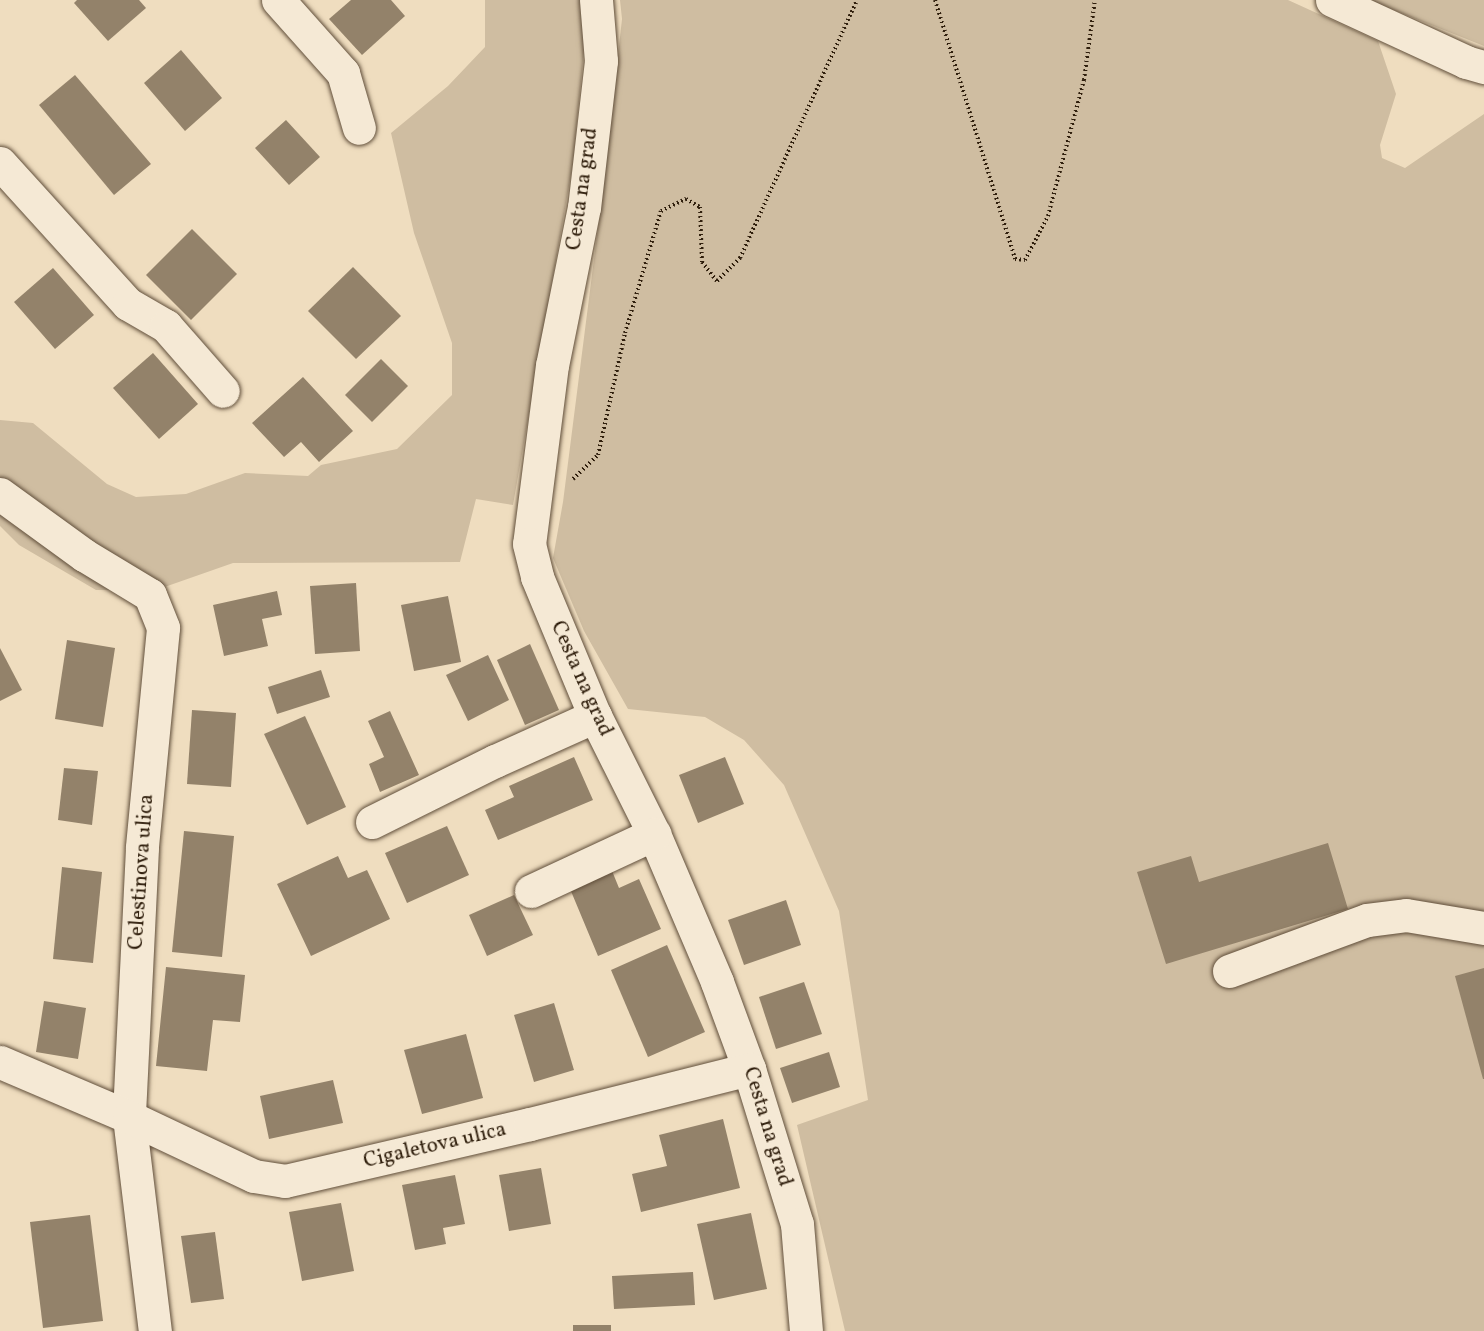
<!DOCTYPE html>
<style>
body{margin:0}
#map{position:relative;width:1484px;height:1331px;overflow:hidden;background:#efddbf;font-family:Vollkorn,serif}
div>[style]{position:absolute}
.green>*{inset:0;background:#cfbda1}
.building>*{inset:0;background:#93826a}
.path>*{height:4px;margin-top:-2px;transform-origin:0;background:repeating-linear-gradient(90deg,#301f0d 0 1.5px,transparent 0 4.5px)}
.roads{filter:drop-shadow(0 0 2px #604e3a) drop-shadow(0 0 2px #604e3a)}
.minor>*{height:33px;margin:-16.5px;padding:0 16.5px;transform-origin:16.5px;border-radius:16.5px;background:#f5e9d5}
span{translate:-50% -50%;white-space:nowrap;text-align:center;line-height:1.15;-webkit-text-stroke:4.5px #f5e9d5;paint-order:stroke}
.street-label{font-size:21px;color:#301f0d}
</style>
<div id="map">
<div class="green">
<i style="clip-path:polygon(485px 0,583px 0,586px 29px,573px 163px,513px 505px,476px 499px,460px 562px,233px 563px,156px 590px,96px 590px,19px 545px,0 526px,0 420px,33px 423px,107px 484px,136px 497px,186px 494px,245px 473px,308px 476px,321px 465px,397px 449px,452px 395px,452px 343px,414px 233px,391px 133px,448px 86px,485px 47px)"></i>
<i style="clip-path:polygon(620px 0,1288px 0,1378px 41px,1396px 94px,1380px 145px,1382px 158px,1405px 168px,1484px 114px,1484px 1331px,845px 1331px,797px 1125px,868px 1100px,839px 911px,784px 785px,744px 740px,705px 717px,628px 709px,584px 631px,553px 558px,563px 502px,606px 165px,622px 19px)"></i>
<i style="clip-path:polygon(1368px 0,1484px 0,1484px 46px,1376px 3px)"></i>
</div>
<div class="building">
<i style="clip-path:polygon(77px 0,139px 0,146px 8px,108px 41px,74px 3px)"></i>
<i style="clip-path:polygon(351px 0,391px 0,405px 16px,362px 55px,329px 19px)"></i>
<i style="clip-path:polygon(181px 50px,222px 98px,185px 131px,144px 83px)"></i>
<i style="clip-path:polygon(75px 75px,151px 164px,114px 195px,39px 105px)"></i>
<i style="clip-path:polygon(286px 120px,320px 157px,289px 185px,255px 148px)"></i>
<i style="clip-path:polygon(192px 229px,237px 274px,191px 320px,146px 275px)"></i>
<i style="clip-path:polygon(353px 267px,401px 316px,356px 359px,308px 311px)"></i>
<i style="clip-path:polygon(53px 268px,94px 315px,55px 349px,14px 302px)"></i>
<i style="clip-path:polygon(153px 353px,198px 404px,159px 439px,113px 388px)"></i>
<i style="clip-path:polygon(381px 359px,408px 386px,372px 422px,345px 395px)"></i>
<i style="clip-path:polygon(303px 377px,353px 431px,319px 462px,301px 442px,284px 457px,252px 423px)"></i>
<i style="clip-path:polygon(356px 583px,360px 651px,315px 654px,310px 586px)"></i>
<i style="clip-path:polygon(277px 591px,282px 615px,262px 619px,268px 646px,224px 656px,213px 605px)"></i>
<i style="clip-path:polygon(448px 596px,461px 662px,414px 671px,401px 605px)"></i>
<i style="clip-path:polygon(67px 640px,115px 648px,103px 727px,55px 719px)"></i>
<i style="clip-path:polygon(530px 644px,559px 710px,525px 725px,497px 660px)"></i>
<i style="clip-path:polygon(0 648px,22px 690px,0 701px)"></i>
<i style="clip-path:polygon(488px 655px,509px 700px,468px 721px,446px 675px)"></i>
<i style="clip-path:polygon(321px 670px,330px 697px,277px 714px,268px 687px)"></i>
<i style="clip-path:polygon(192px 710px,236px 713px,231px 787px,187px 784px)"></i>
<i style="clip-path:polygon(390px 711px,419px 775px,380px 792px,369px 764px,384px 757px,368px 721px)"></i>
<i style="clip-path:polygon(305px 716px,346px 807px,307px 825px,264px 734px)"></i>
<i style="clip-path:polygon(574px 757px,593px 800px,498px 840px,485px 810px,514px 797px,509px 786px)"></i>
<i style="clip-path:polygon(725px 757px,744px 804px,698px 823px,679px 775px)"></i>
<i style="clip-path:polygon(64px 768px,98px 771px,92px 825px,58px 820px)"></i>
<i style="clip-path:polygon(447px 826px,469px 875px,407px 903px,385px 853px)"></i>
<i style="clip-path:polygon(184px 831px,234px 836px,222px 957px,172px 952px)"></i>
<i style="clip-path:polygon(1328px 843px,1348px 909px,1166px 964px,1137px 872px,1191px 856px,1199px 882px)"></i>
<i style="clip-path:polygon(338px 856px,348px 878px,367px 870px,390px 919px,311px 956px,277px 884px)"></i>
<i style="clip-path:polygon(610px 866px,619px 888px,639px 879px,661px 929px,598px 956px,568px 884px)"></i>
<i style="clip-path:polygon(62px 867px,102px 872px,93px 963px,53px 959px)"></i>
<i style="clip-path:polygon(514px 895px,533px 935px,487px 956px,469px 915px)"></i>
<i style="clip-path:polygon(786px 900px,801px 945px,744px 965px,728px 920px)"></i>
<i style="clip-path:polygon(667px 945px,705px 1032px,648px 1057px,611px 970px)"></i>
<i style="clip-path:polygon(166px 967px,245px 975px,240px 1022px,213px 1020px,207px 1071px,156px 1066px)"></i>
<i style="clip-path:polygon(1484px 968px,1484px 1079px,1483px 1079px,1455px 976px)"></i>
<i style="clip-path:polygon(804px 982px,822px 1034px,776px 1049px,759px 997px)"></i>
<i style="clip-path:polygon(44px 1001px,86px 1008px,78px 1059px,36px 1052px)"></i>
<i style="clip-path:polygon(554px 1003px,574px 1070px,534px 1082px,514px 1015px)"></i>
<i style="clip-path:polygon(466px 1034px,483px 1098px,422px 1114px,404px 1050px)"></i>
<i style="clip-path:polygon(829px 1052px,840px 1087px,792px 1103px,780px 1068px)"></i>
<i style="clip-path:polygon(333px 1080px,343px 1123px,269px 1139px,260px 1096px)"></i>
<i style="clip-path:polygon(723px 1119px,740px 1188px,641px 1212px,632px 1174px,667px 1166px,659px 1135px)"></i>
<i style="clip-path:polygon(541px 1168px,551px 1224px,509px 1231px,499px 1175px)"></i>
<i style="clip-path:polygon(455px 1175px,465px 1224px,443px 1228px,446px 1244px,415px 1250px,402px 1185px)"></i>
<i style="clip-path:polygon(341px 1203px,354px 1271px,302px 1281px,289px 1212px)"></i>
<i style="clip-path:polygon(751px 1213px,767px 1289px,714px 1300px,697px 1224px)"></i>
<i style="clip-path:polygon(90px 1215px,103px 1321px,43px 1328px,30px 1222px)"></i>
<i style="clip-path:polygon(215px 1232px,224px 1299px,191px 1303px,181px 1236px)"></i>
<i style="clip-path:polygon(693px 1272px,695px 1305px,614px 1309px,612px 1276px)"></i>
<i style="clip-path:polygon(573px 1325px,611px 1325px,611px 1331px,573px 1331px)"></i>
</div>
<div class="path">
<i style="left:935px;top:0;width:271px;rotate:72.8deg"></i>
<i style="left:1015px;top:259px;width:10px;rotate:6deg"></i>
<i style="left:1025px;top:260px;width:50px;rotate:-62.4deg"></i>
<i style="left:1048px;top:216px;width:141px;rotate:-75.2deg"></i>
<i style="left:1084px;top:80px;width:81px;rotate:-82.2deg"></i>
<i style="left:573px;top:479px;width:35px;rotate:-44deg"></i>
<i style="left:598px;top:455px;width:125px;rotate:-77.5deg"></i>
<i style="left:625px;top:333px;width:127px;rotate:-73.6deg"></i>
<i style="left:661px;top:211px;width:28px;rotate:-26deg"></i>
<i style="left:686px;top:199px;width:16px;rotate:30deg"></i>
<i style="left:700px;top:207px;width:55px;rotate:87.9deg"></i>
<i style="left:702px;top:262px;width:24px;rotate:52deg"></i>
<i style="left:717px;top:281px;width:33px;rotate:-45deg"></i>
<i style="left:740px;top:258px;width:283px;rotate:-65.6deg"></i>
</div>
<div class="roads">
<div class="minor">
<i style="left:278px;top:0;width:98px;rotate:48.3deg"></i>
<i style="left:343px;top:73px;width:57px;rotate:73.8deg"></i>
<i style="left:596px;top:0;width:61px;rotate:85.3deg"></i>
<i style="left:601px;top:61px;width:147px;rotate:96.6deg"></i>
<i style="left:584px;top:207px;width:161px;rotate:101.4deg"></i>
<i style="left:552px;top:365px;width:180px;rotate:97.3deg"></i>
<i style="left:529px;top:544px;width:34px;rotate:76deg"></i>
<i style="left:537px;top:577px;width:151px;rotate:67.4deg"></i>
<i style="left:595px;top:716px;width:132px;rotate:63.4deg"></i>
<i style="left:654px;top:834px;width:161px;rotate:66.9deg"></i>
<i style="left:717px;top:982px;width:93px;rotate:69.8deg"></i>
<i style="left:749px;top:1069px;width:162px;rotate:72.8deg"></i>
<i style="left:797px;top:1224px;width:107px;rotate:85.2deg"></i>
<i style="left:1332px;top:0;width:148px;rotate:24.8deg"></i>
<i style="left:1466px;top:62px;width:19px;rotate:16deg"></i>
<i style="left:0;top:163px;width:190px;rotate:47.8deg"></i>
<i style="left:128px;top:304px;width:44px;rotate:30.1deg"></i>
<i style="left:166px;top:326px;width:86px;rotate:48.8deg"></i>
<i style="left:0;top:494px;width:104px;rotate:36deg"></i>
<i style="left:84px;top:555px;width:77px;rotate:31.2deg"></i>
<i style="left:150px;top:595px;width:35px;rotate:68deg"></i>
<i style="left:163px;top:628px;width:221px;rotate:95.5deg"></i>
<i style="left:142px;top:848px;width:269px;rotate:92.8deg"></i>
<i style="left:129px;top:1117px;width:216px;rotate:83.1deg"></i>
<i style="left:372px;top:822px;width:137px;rotate:-26.4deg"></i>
<i style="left:495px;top:761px;width:110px;rotate:-24.2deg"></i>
<i style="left:531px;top:891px;width:136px;rotate:-24.9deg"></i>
<i style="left:1229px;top:971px;width:147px;rotate:-20.3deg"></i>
<i style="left:1367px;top:920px;width:39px;rotate:-7deg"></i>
<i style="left:1406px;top:915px;width:79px;rotate:9.5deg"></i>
<i style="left:0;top:1062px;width:140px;rotate:23.1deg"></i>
<i style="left:129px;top:1117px;width:138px;rotate:25.3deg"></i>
<i style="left:254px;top:1176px;width:31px;rotate:9deg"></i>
<i style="left:285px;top:1181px;width:252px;rotate:-13.1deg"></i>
<i style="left:530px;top:1124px;width:226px;rotate:-14.1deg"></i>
</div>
</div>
<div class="street-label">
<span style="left:583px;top:189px;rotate:-82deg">Cesta na grad</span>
<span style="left:581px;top:679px;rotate:66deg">Cesta na grad</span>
<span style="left:142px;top:872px;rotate:-86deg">Celestinova ulica</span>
<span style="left:767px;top:1127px;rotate:73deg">Cesta na grad</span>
<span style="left:435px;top:1146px;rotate:-13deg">Cigaletova ulica</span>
</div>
</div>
